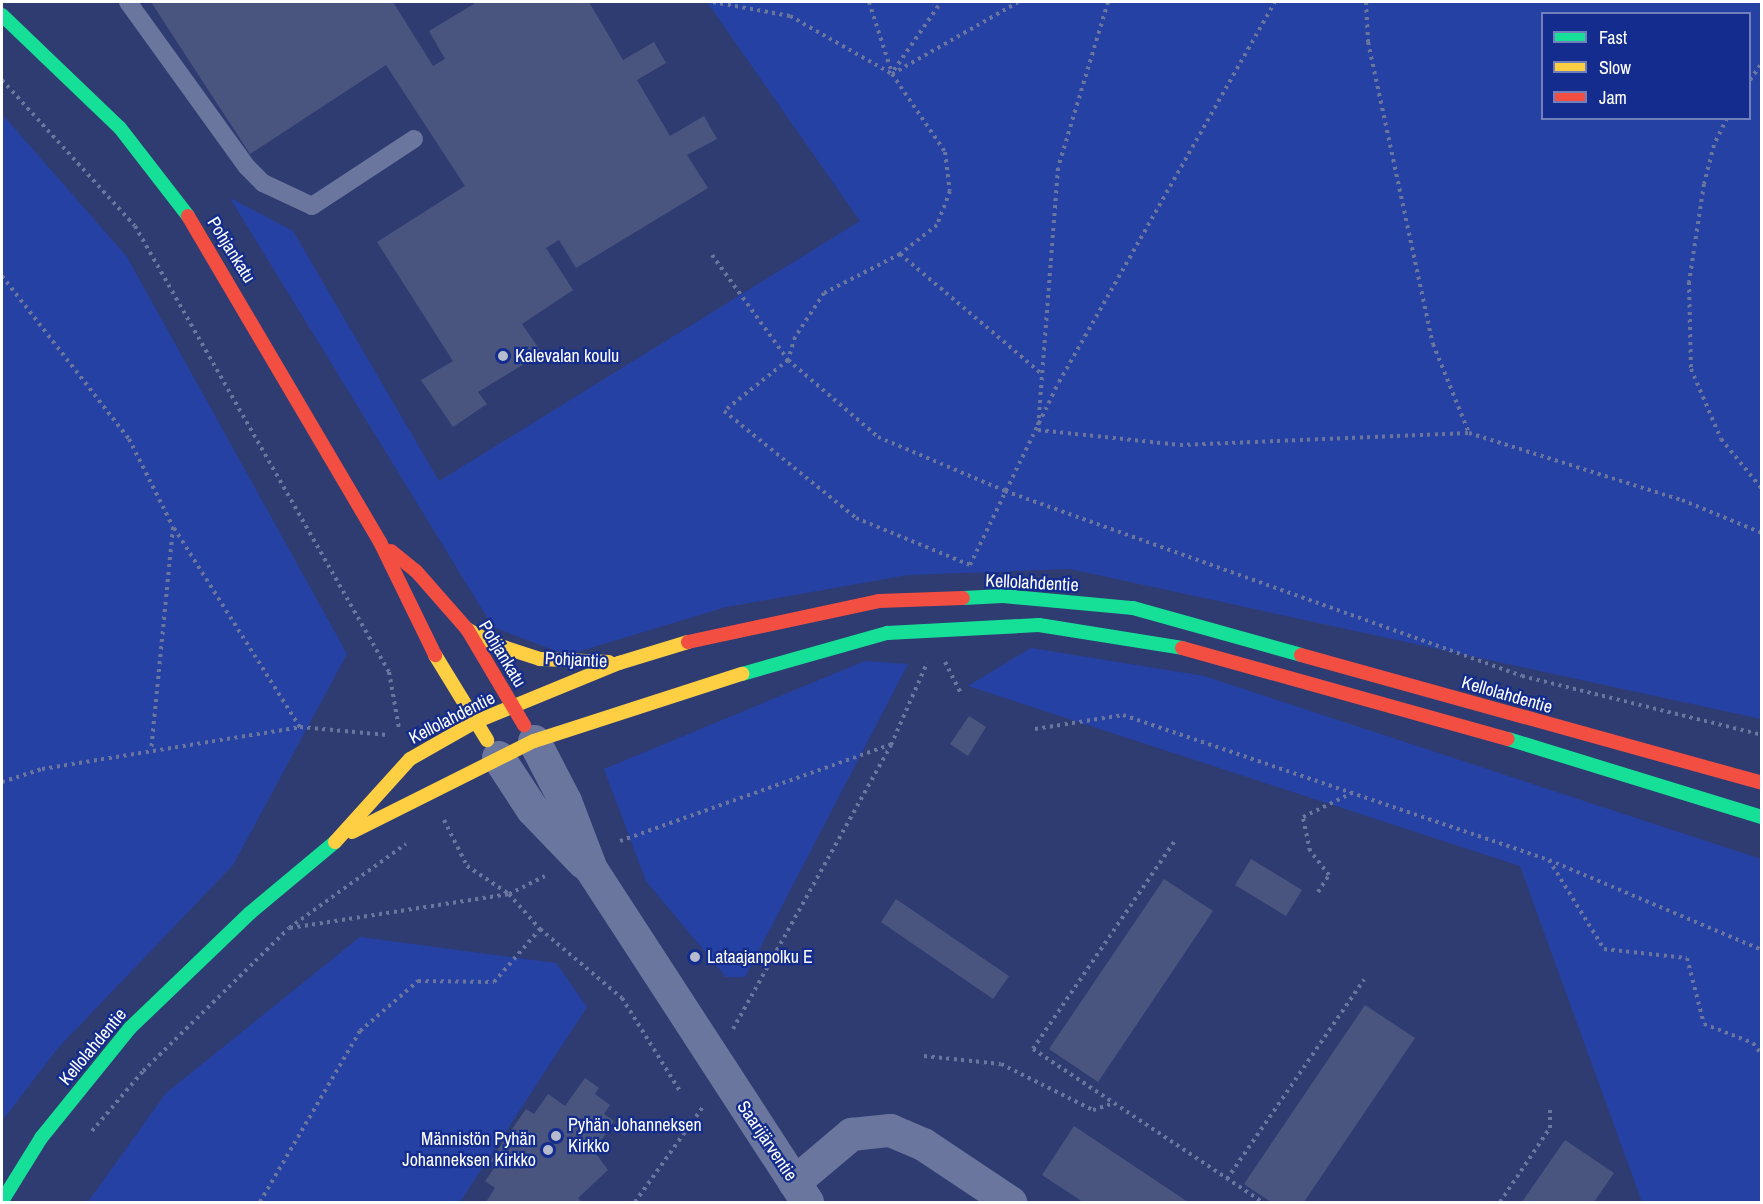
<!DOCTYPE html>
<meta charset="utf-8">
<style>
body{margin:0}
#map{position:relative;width:1763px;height:1204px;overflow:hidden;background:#2f3c71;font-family:"Archivo Narrow",sans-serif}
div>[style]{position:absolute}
.green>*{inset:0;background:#2641a4}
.building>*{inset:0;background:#4a557f}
.path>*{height:4px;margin-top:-2px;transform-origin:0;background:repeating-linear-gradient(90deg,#6b769e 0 3px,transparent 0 7.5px)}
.lane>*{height:18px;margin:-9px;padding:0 9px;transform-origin:9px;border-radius:9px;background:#6b769e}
.street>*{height:33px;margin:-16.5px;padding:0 16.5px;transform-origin:16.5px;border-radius:16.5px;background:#6b769e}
.fast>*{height:14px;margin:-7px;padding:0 7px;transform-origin:7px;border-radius:7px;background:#16e098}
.slow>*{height:14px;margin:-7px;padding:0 7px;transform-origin:7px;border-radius:7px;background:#ffcf43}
.jam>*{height:14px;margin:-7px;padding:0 7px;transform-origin:7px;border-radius:7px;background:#f24e42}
.dots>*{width:16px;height:16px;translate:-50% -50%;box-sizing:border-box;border:3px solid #132c8d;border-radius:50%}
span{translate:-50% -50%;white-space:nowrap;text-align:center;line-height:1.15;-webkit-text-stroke:4.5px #132c8d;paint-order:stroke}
.street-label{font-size:18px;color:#fff}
.poi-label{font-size:18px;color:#fff}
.left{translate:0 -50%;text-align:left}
.right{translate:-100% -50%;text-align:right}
.frame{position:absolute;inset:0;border:3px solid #fff;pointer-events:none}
.legend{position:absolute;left:1541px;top:12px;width:210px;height:108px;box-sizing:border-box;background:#132c8d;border:2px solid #7180bb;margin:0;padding:8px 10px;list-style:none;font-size:18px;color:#fff}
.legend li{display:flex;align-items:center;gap:12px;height:30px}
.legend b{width:30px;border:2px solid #7180bb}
</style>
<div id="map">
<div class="green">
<i style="clip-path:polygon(evenodd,707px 2px,1761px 2px,1761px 719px,1070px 569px,908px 575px,726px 607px,567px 655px,493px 627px,230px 198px,293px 231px,439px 481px,860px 221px,707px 2px,1542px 14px,1750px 14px,1750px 118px,1542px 118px,1542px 14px)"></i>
<i style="clip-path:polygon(2px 114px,127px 257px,347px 654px,233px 865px,58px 1048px,2px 1121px)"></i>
<i style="clip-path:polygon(1031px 648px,1204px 676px,1761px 859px,1761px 1202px,1642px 1202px,1520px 866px,968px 686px)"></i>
<i style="clip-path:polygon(865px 661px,908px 664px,745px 977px,726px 977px,646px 881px,604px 769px)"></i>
<i style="clip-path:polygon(360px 937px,556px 963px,587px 1007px,460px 1202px,88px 1202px,166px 1093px)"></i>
</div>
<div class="building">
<i style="clip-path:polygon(151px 2px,393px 2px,433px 66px,445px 59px,429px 31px,477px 2px,589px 2px,623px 60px,654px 42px,666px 63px,637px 80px,670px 136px,704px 116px,717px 139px,687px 155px,708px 188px,576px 268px,559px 240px,546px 248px,573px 290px,522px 324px,542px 353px,478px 392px,487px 404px,453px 427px,421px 380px,453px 361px,377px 242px,465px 186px,386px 65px,250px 154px)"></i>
<i style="clip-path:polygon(969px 716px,986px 727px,968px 756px,950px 744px)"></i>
<i style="clip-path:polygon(1251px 859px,1302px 890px,1286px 916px,1235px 885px)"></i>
<i style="clip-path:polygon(1164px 879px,1213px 911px,1098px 1082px,1049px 1049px)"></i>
<i style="clip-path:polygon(896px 899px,1009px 976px,993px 999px,881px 922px)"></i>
<i style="clip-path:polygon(1365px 1005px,1415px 1038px,1304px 1202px,1271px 1202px,1244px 1184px)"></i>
<i style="clip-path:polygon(585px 1078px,599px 1088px,595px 1094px,610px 1105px,604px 1114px,614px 1121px,594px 1151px,608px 1170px,578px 1198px,582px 1202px,486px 1202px,495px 1188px,485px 1181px,497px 1164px,490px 1161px,526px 1109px,534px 1114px,548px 1094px,565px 1106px)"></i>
<i style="clip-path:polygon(1074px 1126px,1188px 1202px,1083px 1202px,1042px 1175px)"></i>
<i style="clip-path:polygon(1565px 1140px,1614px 1173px,1594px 1202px,1522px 1202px)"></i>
</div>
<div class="path">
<i style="left:713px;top:2px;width:78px;rotate:10.3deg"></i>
<i style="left:790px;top:16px;width:117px;rotate:29.6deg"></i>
<i style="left:892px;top:74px;width:94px;rotate:55.8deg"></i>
<i style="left:945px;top:152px;width:39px;rotate:83deg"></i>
<i style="left:950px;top:191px;width:36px;rotate:111deg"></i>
<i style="left:937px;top:225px;width:47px;rotate:141.9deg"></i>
<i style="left:900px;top:254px;width:85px;rotate:152.8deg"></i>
<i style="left:824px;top:293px;width:53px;rotate:123.4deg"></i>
<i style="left:795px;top:337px;width:24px;rotate:107deg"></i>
<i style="left:788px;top:360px;width:118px;rotate:40.5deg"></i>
<i style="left:878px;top:437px;width:138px;rotate:23deg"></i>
<i style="left:1005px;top:491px;width:549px;rotate:19.69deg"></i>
<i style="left:1522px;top:676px;width:247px;rotate:13.8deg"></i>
<i style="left:869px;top:2px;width:75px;rotate:72.1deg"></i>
<i style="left:1108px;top:2px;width:173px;rotate:106.8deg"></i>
<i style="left:1058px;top:168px;width:263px;rotate:94.4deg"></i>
<i style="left:1038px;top:430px;width:143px;rotate:6deg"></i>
<i style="left:1180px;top:445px;width:289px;rotate:-2.4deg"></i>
<i style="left:1469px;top:433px;width:223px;rotate:17.5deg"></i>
<i style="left:1682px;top:500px;width:87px;rotate:22.4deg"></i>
<i style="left:1366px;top:2px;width:40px;rotate:87.1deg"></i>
<i style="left:1368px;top:42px;width:309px;rotate:77.9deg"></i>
<i style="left:1433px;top:344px;width:96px;rotate:68deg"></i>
<i style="left:894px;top:70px;width:83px;rotate:-55.3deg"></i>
<i style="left:892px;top:74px;width:145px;rotate:-29.7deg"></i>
<i style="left:2px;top:80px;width:197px;rotate:47.7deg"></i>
<i style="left:135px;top:226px;width:513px;rotate:60.34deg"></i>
<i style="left:389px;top:672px;width:57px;rotate:79.9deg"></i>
<i style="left:1750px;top:80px;width:21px;rotate:-55deg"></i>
<i style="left:1727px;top:118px;width:30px;rotate:116deg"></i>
<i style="left:1714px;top:145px;width:40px;rotate:104.4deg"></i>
<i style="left:1704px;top:184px;width:99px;rotate:98.7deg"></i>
<i style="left:1689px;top:282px;width:87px;rotate:88.7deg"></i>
<i style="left:1691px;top:369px;width:76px;rotate:66.8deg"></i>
<i style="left:1721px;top:439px;width:65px;rotate:50.6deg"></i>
<i style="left:900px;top:254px;width:185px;rotate:40.2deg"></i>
<i style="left:712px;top:255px;width:130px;rotate:54.1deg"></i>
<i style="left:788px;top:360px;width:82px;rotate:141.4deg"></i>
<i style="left:724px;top:411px;width:170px;rotate:39deg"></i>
<i style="left:856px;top:518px;width:123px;rotate:22.4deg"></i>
<i style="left:970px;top:565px;width:203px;rotate:-64.1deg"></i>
<i style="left:1059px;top:382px;width:437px;rotate:-60.4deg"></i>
<i style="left:2px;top:276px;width:207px;rotate:52.1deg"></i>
<i style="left:129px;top:439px;width:98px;rotate:63.4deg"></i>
<i style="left:173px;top:527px;width:225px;rotate:95.6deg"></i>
<i style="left:174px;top:528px;width:236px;rotate:57.7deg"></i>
<i style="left:945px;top:662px;width:37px;rotate:63deg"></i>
<i style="left:1035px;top:729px;width:89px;rotate:-9deg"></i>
<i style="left:1123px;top:715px;width:450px;rotate:18.8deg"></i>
<i style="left:1549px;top:860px;width:105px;rotate:58.3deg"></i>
<i style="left:1604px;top:949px;width:83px;rotate:6.2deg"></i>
<i style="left:1687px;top:958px;width:68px;rotate:75.6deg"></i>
<i style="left:1704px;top:1024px;width:53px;rotate:21.2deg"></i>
<i style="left:1753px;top:1043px;width:15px;rotate:53deg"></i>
<i style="left:2px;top:782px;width:42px;rotate:-18deg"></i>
<i style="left:42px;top:769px;width:261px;rotate:-9.2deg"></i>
<i style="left:300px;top:727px;width:88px;rotate:5.2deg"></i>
<i style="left:444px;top:820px;width:51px;rotate:63.4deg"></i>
<i style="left:467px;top:866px;width:50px;rotate:33.7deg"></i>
<i style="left:509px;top:894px;width:47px;rotate:48.5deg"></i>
<i style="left:540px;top:929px;width:107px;rotate:40.1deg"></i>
<i style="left:622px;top:998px;width:110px;rotate:58.1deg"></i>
<i style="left:620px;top:841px;width:287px;rotate:-19.6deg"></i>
<i style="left:1174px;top:842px;width:250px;rotate:124.3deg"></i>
<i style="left:1033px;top:1049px;width:275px;rotate:33.7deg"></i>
<i style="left:1549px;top:860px;width:231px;rotate:22.9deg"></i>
<i style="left:1318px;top:892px;width:20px;rotate:-57deg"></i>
<i style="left:1329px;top:875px;width:31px;rotate:-128deg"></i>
<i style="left:1310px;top:851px;width:35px;rotate:-102deg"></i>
<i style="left:1303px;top:817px;width:55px;rotate:-26.1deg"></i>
<i style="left:290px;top:928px;width:222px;rotate:-8.8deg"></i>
<i style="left:509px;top:894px;width:40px;rotate:-26.6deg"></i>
<i style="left:733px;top:1029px;width:325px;rotate:-60.9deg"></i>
<i style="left:891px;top:745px;width:90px;rotate:-66.3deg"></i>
<i style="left:924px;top:1056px;width:77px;rotate:5.9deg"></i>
<i style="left:1001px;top:1064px;width:103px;rotate:26.6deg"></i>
<i style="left:1093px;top:1110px;width:22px;rotate:-18deg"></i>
<i style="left:92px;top:1131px;width:79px;rotate:-49.6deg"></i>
<i style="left:143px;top:1071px;width:204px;rotate:-44.4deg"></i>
<i style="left:289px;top:928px;width:144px;rotate:-35.7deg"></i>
<i style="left:1227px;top:1179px;width:242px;rotate:-55.5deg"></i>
<i style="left:260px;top:1202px;width:198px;rotate:-59.7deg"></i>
<i style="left:360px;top:1031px;width:77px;rotate:-40.8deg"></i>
<i style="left:418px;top:981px;width:76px;rotate:0.8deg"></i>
<i style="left:494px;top:982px;width:70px;rotate:-49deg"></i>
<i style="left:635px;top:1202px;width:120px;rotate:-54.5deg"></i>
<i style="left:1500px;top:1202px;width:89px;rotate:-56deg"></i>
<i style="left:1550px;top:1128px;width:19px;rotate:-90deg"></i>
</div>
<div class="lane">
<i style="left:128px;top:2px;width:203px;rotate:54.2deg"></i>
<i style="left:247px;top:167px;width:23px;rotate:45deg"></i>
<i style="left:263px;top:183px;width:54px;rotate:25.1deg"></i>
<i style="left:312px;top:206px;width:122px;rotate:-33.3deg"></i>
</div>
<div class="street">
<i style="left:534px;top:741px;width:68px;rotate:62.7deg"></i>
<i style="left:565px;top:801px;width:73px;rotate:69.1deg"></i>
<i style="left:591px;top:869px;width:397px;rotate:57deg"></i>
<i style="left:498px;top:757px;width:62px;rotate:56.8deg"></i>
<i style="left:532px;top:809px;width:74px;rotate:46.1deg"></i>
<i style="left:794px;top:1182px;width:75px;rotate:-40.1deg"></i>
<i style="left:851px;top:1134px;width:39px;rotate:-6deg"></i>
<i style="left:890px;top:1130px;width:36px;rotate:23deg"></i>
<i style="left:923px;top:1144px;width:105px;rotate:33.7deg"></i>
</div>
<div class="fast">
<i style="left:2px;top:15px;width:163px;rotate:43.8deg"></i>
<i style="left:120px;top:128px;width:111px;rotate:52.3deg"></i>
<i style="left:963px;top:598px;width:40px;rotate:-2.9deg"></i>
<i style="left:1003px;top:596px;width:131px;rotate:5.3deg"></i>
<i style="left:1133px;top:608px;width:174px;rotate:15.6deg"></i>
<i style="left:742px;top:674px;width:151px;rotate:-15.8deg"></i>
<i style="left:887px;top:633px;width:152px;rotate:-3deg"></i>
<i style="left:1039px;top:625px;width:145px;rotate:9.1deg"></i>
<i style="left:1508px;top:739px;width:266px;rotate:17.1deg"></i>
<i style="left:2px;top:1201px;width:74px;rotate:-58.2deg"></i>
<i style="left:41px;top:1138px;width:141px;rotate:-51deg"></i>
<i style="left:130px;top:1028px;width:166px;rotate:-43.8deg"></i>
<i style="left:250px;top:913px;width:111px;rotate:-39.9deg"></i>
</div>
<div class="slow">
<i style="left:467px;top:629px;width:31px;rotate:29deg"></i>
<i style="left:494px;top:644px;width:48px;rotate:18.1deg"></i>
<i style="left:540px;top:659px;width:69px;rotate:2.5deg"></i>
<i style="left:435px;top:655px;width:100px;rotate:58.5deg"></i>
<i style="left:352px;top:832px;width:203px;rotate:-26.6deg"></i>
<i style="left:534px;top:741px;width:219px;rotate:-17.9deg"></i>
<i style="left:335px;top:842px;width:112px;rotate:-47.9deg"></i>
<i style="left:410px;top:759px;width:75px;rotate:-29.6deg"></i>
<i style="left:475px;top:722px;width:156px;rotate:-22.3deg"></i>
<i style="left:619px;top:663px;width:72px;rotate:-16.9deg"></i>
</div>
<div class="jam">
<i style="left:188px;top:216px;width:378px;rotate:59.5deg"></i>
<i style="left:380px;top:542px;width:126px;rotate:64deg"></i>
<i style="left:391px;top:551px;width:32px;rotate:39deg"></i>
<i style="left:416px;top:571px;width:77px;rotate:48.7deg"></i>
<i style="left:467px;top:629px;width:112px;rotate:59.3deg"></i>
<i style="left:688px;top:642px;width:195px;rotate:-12.1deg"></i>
<i style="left:879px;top:601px;width:84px;rotate:-2deg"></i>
<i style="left:1182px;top:648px;width:338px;rotate:15.6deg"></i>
<i style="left:1301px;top:655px;width:478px;rotate:15.5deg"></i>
</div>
<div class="dots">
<i style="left:503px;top:356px;background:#b6bbcd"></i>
<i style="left:695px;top:957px;background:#b6bbcd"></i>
<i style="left:556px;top:1136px;background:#b6bbcd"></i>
<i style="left:548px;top:1150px;background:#b6bbcd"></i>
</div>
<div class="street-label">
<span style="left:231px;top:250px;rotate:58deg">Pohjankatu</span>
<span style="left:1032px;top:583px;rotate:3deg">Kellolahdentie</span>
<span style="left:502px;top:654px;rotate:59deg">Pohjankatu</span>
<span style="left:576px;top:660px;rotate:3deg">Pohjantie</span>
<span style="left:1507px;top:695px;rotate:16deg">Kellolahdentie</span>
<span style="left:452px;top:718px;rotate:-27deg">Kellolahdentie</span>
<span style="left:93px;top:1047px;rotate:-50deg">Kellolahdentie</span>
<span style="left:767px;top:1141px;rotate:56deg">Saarijärventie</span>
</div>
<div class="poi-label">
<span class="left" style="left:515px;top:356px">Kalevalan koulu</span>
<span class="left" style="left:707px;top:957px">Lataajanpolku E</span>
<span class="left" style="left:568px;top:1136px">Pyhän Johanneksen<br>Kirkko</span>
<span class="right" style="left:536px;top:1150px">Männistön Pyhän<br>Johanneksen Kirkko</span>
</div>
<div class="frame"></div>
<ul class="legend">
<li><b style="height:8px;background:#16e098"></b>Fast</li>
<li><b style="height:8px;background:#ffcf43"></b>Slow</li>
<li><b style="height:8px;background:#f24e42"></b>Jam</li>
</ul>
</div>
